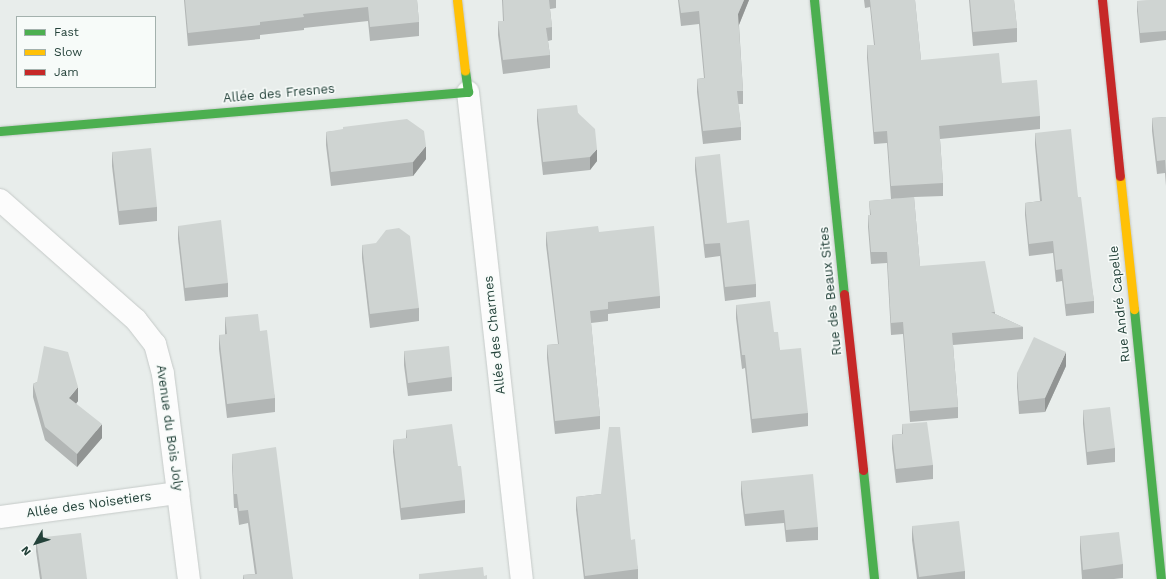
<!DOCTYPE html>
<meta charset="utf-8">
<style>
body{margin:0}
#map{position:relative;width:1166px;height:579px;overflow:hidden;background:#e8edeb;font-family:"Work Sans",sans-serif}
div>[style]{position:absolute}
.roads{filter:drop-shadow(0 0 1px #c5cac8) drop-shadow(0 0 1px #c5cac8)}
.street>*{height:22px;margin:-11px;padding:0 11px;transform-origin:11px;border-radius:11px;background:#fcfcfc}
.fast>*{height:9px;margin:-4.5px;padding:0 4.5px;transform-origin:4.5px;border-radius:4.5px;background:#4caf50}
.slow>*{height:9px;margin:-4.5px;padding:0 4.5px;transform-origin:4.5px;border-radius:4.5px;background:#ffc107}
.jam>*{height:9px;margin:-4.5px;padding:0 4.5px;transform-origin:4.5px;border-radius:4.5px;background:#c62828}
.wall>*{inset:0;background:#b2b6b5}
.shaded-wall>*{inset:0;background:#919493}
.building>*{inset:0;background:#cfd4d2}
span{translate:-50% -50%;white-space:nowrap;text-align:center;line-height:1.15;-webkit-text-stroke:3px #f7fbf9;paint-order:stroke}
.street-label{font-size:13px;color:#24423a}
.legend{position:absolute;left:16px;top:16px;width:140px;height:72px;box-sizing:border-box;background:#f7fbf9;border:1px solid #a3b1ad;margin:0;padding:5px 7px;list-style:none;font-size:12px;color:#24423a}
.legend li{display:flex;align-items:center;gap:8px;height:20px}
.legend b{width:20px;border:1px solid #a3b1ad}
.north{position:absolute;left:16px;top:523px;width:40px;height:40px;-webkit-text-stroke:3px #f7fbf9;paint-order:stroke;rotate:231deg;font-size:11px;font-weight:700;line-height:16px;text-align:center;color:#24423a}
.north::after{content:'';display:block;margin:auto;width:14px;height:18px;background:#24423a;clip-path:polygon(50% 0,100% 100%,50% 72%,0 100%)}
</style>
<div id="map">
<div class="roads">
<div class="street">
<i style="left:468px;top:92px;width:490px;rotate:83.7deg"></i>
<i style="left:0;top:200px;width:181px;rotate:41.4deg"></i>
<i style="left:136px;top:320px;width:31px;rotate:52deg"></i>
<i style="left:155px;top:344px;width:31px;rotate:75deg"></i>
<i style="left:163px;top:374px;width:207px;rotate:82.8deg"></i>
<i style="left:0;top:517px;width:180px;rotate:-7.7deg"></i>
</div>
<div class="fast">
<i style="left:814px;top:0;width:296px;rotate:84.2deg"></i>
<i style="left:0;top:131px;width:470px;rotate:-4.8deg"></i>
<i style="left:468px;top:92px;width:21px;rotate:-98deg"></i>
<i style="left:1134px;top:309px;width:271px;rotate:84.3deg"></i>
<i style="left:863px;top:470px;width:110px;rotate:84.2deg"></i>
</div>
<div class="slow">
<i style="left:457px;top:0;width:71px;rotate:83.6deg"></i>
<i style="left:1120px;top:176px;width:134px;rotate:84deg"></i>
</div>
<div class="jam">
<i style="left:1102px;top:0;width:177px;rotate:84.2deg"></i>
<i style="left:844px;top:294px;width:177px;rotate:83.8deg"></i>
</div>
</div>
<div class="wall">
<i style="clip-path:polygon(184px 0,417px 0,419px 22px,419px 36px,370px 41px,368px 21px,304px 28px,304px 30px,260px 35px,260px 39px,188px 46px)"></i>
<i style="clip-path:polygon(502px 0,556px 0,556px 8px,550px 9px,552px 27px,552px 40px,548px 41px,550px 55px,550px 68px,503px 74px,498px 35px,498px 21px,503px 21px)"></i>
<i style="clip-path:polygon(678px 0,749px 0,739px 25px,743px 91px,743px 104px,738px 104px,741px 127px,741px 140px,703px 144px,697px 92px,697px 79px,704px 78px,699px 24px,681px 26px)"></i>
<i style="clip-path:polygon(864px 0,915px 0,921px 60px,1002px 83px,1040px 116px,1040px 129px,940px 139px,943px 183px,943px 196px,914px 197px,920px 266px,995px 312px,995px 314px,1023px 327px,1023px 339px,953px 345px,958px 407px,958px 418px,910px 422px,903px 334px,891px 335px,887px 263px,871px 264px,868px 227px,868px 215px,870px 215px,869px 201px,908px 198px,891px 199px,887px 143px,874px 144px,867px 58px,867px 45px,874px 45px,870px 7px,865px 8px)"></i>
<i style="clip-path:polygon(969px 0,1014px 0,1017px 28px,1017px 42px,973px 46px)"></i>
<i style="clip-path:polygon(1166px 0,1166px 40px,1140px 43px,1137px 11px,1137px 1px)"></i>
<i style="clip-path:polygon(537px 109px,578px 113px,597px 161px,590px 170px,543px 175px,537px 121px)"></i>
<i style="clip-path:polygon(1166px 117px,1166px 186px,1165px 173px,1157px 174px,1152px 131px,1152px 118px)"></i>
<i style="clip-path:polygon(343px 127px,426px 159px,413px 176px,331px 186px,326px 145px,326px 132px,343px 130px)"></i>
<i style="clip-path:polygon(1035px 133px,1078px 197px,1094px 301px,1094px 313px,1066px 316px,1062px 281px,1056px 282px,1053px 253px,1029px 256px,1025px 215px,1025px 203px,1040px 201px,1035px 145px)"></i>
<i style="clip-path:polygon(112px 152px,157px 207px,157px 221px,119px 225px,112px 166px)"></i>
<i style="clip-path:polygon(695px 157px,756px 284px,756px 297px,725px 301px,720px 256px,705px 258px,695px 170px)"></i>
<i style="clip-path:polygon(178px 226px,228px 283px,228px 297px,185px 301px,178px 239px)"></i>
<i style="clip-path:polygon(546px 232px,599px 232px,660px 296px,660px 308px,608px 314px,608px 321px,591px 323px,600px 416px,600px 429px,555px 434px,547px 358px,547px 345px,558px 344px,546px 245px)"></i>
<i style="clip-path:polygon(362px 245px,419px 308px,419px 321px,370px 328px,362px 258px)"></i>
<i style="clip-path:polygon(736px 305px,774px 332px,780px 350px,808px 413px,808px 426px,752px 433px,745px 368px,742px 369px,736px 318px)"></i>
<i style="clip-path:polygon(225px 317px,260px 331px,275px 398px,275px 412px,227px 418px,219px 349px,219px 335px,225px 335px)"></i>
<i style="clip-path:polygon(404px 351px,452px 377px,452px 391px,408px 396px,404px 365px)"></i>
<i style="clip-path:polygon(1066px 366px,1045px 412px,1019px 414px,1017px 387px,1017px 373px)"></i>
<i style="clip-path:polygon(37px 382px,78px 401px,76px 404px,102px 438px,77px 467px,45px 440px,33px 397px,33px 384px)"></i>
<i style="clip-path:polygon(1083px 410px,1115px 448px,1115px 462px,1087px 465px,1083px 424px)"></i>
<i style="clip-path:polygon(902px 424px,933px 465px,933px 479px,896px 483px,892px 448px,892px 435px,902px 434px)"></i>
<i style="clip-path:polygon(406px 430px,465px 500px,465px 513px,401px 520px,393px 452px,393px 440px,406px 439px)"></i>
<i style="clip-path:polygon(232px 454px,293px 579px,243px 579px,243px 575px,255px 574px,248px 523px,239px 525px,237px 508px,234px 508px,232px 467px)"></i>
<i style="clip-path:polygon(741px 481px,818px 527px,818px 540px,786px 542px,784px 523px,745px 526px,741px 494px)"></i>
<i style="clip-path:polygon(601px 494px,631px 540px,638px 569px,638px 579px,584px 579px,576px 510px,576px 497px)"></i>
<i style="clip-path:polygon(912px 526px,965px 571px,965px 579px,917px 579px,912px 540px)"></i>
<i style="clip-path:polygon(1080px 536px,1123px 564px,1123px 578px,1114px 579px,1082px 579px,1080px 550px)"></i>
<i style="clip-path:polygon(36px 538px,87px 579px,40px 579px,36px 551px)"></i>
</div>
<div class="shaded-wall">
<i style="clip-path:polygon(744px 0,749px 0,738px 27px,738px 14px)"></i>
<i style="clip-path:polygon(426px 146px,426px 159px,413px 176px,413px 162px)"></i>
<i style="clip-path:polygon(597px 149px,597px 161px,590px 170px,590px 157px)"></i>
<i style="clip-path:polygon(1066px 352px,1066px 366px,1045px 412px,1045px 398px)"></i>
<i style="clip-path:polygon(78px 387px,78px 401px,69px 412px,69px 398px)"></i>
<i style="clip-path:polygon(102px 424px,102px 438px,77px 467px,77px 454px)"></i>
</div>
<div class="building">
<i style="clip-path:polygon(185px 0,417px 0,419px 22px,370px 27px,368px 7px,303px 14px,304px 17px,260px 22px,260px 25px,188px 33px)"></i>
<i style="clip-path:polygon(503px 0,549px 0,552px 27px,546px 28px,550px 55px,503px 60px,498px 21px,504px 21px)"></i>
<i style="clip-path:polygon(679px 0,744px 0,738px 14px,743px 91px,737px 91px,741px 127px,703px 131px,697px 79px,705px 78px,699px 11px,681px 13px)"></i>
<i style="clip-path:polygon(870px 0,915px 0,921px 60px,999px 53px,1002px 83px,1037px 80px,1040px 116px,939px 126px,943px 183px,891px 186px,887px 131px,874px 132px,867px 45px,875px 45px)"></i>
<i style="clip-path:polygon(970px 0,1014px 0,1017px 28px,973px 32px)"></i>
<i style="clip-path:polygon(1152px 0,1166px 0,1166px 31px,1140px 33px,1137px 1px)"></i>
<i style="clip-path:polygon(577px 105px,578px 113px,595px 129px,597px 149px,590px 157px,543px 162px,537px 109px)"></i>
<i style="clip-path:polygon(1166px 117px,1166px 173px,1165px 160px,1157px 161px,1152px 118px)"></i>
<i style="clip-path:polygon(407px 119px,424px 131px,426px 146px,413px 162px,331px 172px,326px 132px,343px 129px,343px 127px)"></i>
<i style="clip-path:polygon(1071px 129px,1078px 197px,1081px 197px,1094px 301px,1066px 304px,1062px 269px,1056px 270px,1053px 241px,1029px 244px,1025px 203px,1042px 201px,1035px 133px)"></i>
<i style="clip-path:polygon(151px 148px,157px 207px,119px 211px,112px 152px)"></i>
<i style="clip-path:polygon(720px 154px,727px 223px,749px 220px,756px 284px,725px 287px,720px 243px,705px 244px,695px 157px)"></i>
<i style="clip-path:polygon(914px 197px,920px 266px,985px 261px,995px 312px,991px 312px,1023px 327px,952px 333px,958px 407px,910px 411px,903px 322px,891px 323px,887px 252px,871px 252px,868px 215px,871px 215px,869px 201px)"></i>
<i style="clip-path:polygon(221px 220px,228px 283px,185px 288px,178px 226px)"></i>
<i style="clip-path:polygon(598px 226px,599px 232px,654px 226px,660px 296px,608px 302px,608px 309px,590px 311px,600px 416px,555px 421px,547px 345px,559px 344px,546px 232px)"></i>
<i style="clip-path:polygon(399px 228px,410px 236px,419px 308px,370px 314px,362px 245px,376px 243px,386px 230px)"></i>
<i style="clip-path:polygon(770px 301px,774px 332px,778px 332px,780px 350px,801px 348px,808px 413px,752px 419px,745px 355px,742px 355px,736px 305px)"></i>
<i style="clip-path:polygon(258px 314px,260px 331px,267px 330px,275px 398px,227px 404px,219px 335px,227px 334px,225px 317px)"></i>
<i style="clip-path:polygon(1034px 337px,1066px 352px,1045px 398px,1019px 401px,1017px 373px)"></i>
<i style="clip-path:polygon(44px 346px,68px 352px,78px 387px,69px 398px,102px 424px,77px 454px,45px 427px,33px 384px,37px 382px)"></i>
<i style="clip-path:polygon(449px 346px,452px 377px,408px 383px,404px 351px)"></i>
<i style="clip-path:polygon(1110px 407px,1115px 448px,1087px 452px,1083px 410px)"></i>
<i style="clip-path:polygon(927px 422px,933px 465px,896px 469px,892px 435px,903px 434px,902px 424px)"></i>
<i style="clip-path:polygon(452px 424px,458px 466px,461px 466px,465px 500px,401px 508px,393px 440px,407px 438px,406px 430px)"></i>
<i style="clip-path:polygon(609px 427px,620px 427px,631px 540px,635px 539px,638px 569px,585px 576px,576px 497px,601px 494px)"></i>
<i style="clip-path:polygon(276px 447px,293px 579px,244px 579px,243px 575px,257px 574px,248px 510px,239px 511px,237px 494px,234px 494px,232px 454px)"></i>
<i style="clip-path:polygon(813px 474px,818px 527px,786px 530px,784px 510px,745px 514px,741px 481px)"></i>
<i style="clip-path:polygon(959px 521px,965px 571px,919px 577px,912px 526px)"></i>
<i style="clip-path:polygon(1119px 532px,1123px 564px,1083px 570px,1080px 536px)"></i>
<i style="clip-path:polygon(81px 533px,87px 579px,42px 579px,36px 538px)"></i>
<i style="clip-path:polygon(483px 567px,484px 576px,487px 575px,487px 579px,419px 579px,419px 574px)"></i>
</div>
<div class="street-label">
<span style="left:279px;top:94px;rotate:-5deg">Allée des Fresnes</span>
<span style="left:831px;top:291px;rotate:-96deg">Rue des Beaux Sites</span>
<span style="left:1120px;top:304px;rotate:-96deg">Rue André Capelle</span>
<span style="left:495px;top:335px;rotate:-96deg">Allée des Charmes</span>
<span style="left:169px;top:428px;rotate:82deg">Avenue du Bois Joly</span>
<span style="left:89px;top:505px;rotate:-8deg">Allée des Noisetiers</span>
</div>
<ul class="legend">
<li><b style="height:5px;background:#4caf50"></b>Fast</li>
<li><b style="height:5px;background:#ffc107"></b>Slow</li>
<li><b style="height:5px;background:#c62828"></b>Jam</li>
</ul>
<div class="north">N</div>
</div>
